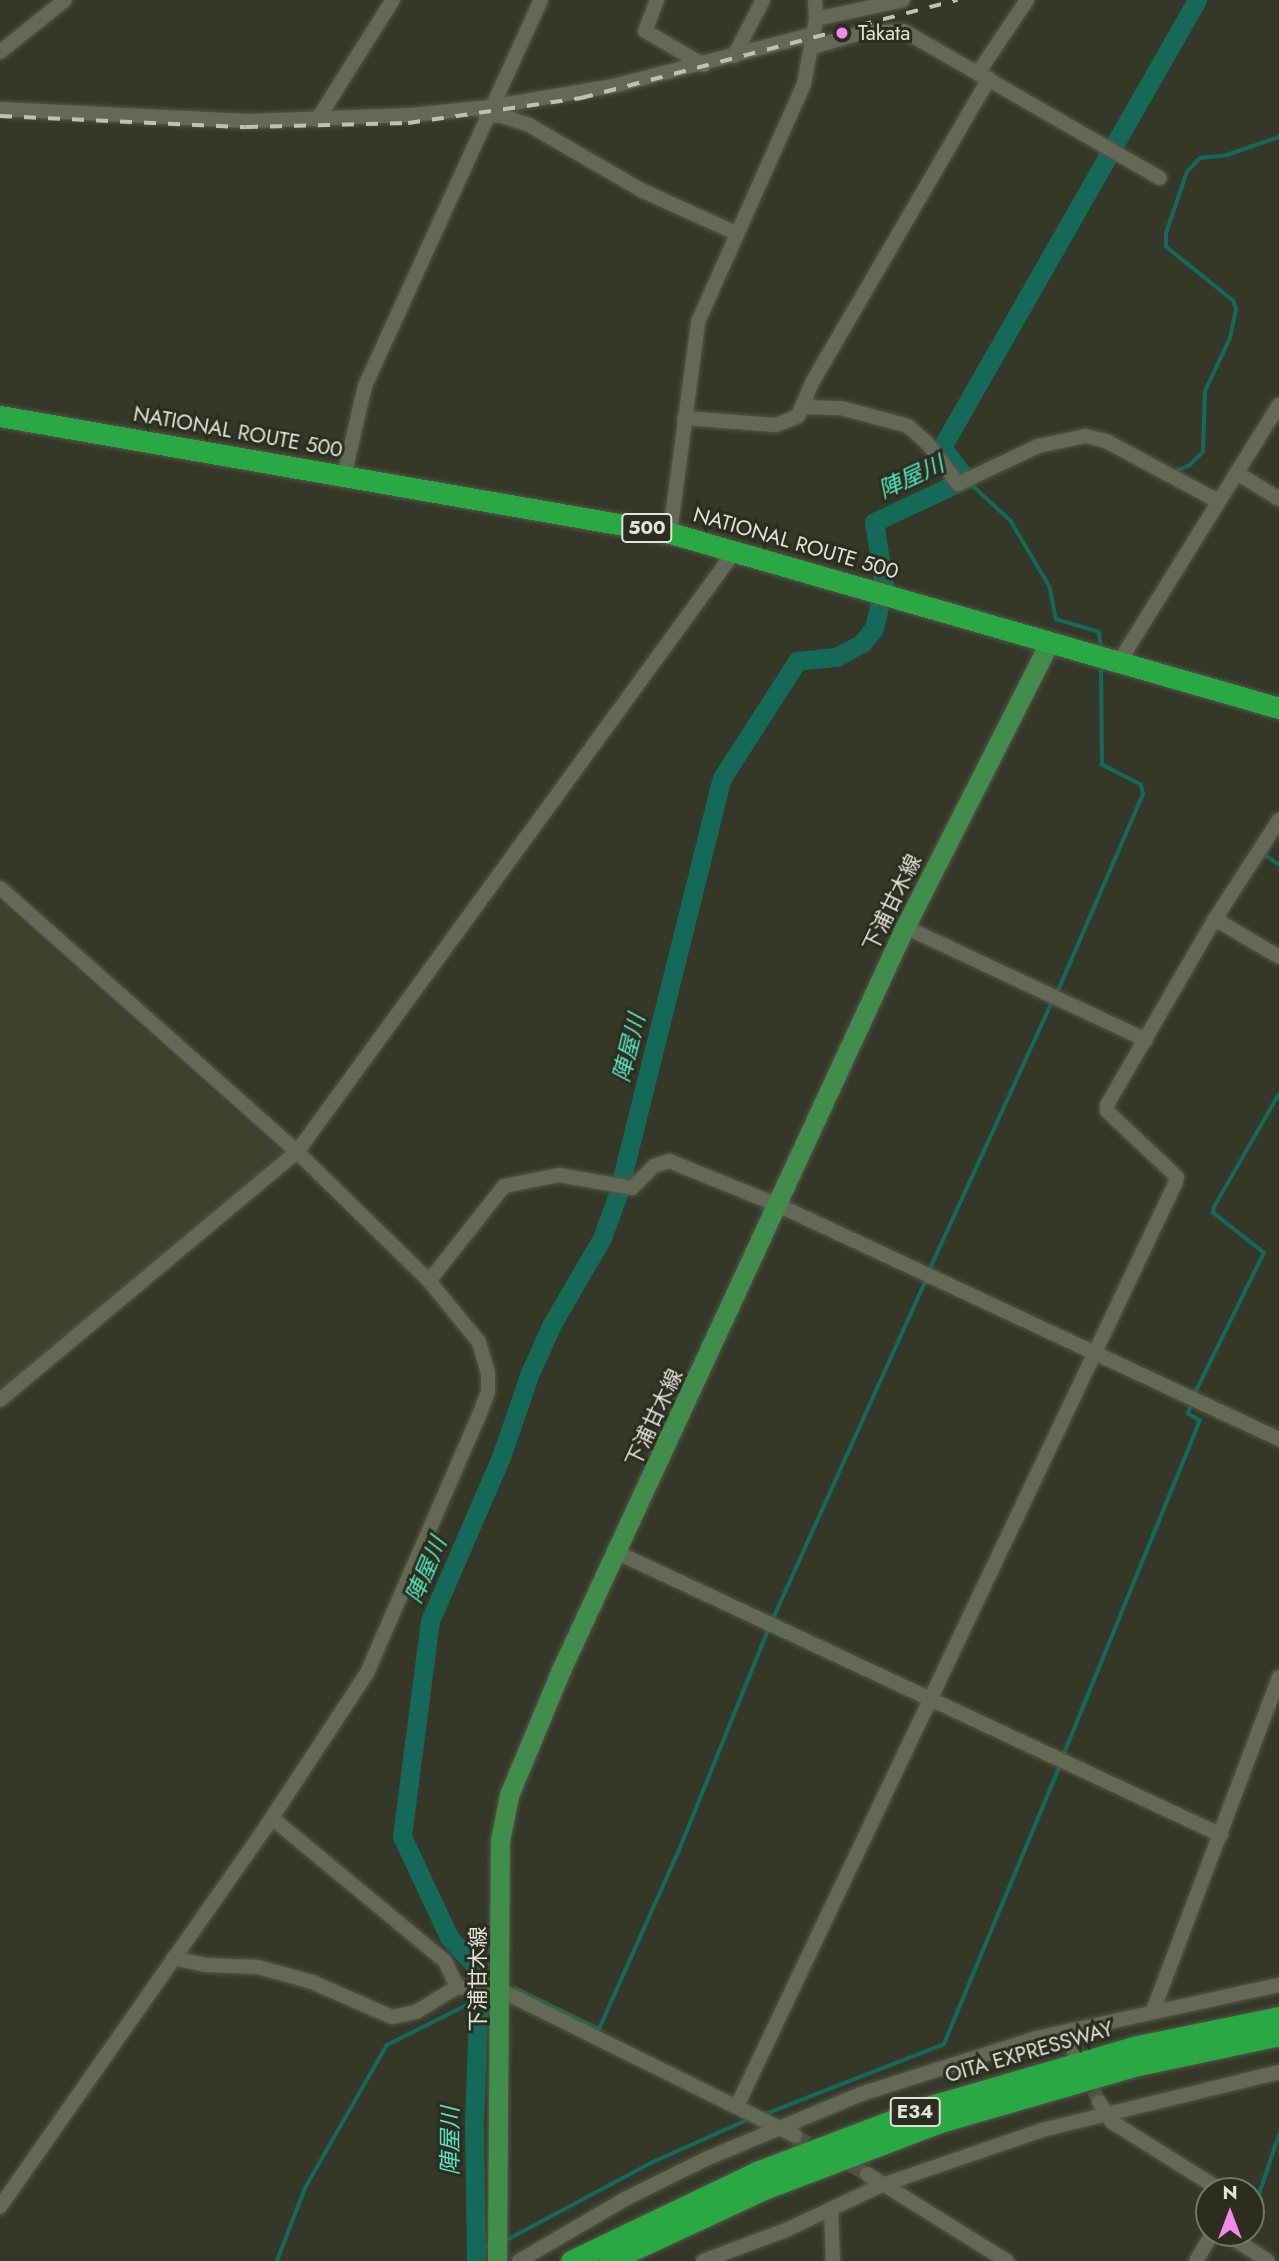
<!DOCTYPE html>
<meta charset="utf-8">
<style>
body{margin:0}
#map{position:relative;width:1279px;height:2261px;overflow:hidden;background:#353828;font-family:Jost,"Noto Sans JP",sans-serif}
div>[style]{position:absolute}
.built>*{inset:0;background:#3e422d}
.stream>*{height:3.5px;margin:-1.75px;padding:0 1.75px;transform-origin:1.75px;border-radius:1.75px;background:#156958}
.river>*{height:19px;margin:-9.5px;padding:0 9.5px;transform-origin:9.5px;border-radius:9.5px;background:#156958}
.minor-tunnel>*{height:14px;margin-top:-7px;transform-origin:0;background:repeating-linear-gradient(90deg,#4f5243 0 14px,transparent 0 21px)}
.roads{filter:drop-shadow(0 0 2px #535648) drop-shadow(0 0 2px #535648)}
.minor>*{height:14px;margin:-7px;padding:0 7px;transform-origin:7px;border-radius:7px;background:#646857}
.major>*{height:19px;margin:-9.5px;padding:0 9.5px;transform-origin:9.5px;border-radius:9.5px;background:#418e4c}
.highway>*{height:21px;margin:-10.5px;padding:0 10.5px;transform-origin:10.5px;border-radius:10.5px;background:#29a844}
.rail>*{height:3.5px;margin-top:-1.75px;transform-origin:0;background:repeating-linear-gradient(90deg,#bfc1b6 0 12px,transparent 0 24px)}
.dots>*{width:19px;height:19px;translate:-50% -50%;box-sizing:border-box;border:4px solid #2b2e1e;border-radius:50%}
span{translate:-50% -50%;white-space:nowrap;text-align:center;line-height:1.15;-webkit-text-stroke:6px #2b2e1e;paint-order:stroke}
.shield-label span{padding:2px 5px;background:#2b2e1e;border:2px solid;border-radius:5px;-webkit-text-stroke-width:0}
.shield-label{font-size:19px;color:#e1e3d9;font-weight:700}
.poi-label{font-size:21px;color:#e1e3d9}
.left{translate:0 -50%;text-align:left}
.street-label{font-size:21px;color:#e1e3d9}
.water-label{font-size:23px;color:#55e5c5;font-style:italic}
.north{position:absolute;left:1195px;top:2177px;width:70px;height:70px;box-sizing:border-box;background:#2b2e1e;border:2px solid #747669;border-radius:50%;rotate:0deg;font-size:19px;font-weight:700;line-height:28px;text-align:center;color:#e1e3d9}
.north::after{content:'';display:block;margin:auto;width:24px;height:32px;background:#f788eb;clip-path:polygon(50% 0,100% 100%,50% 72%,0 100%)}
</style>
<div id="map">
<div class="built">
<i style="clip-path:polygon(0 902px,284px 1154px,0 1389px)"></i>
</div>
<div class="stream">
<i style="left:1173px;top:472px;width:18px;rotate:-22deg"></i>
<i style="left:1190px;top:465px;width:18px;rotate:-45deg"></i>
<i style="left:1203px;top:452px;width:61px;rotate:-88.1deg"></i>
<i style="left:1205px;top:391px;width:59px;rotate:-64.7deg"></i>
<i style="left:1230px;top:338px;width:30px;rotate:-78deg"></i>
<i style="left:1236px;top:309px;width:9px;rotate:-111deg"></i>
<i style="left:1233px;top:301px;width:86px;rotate:-141.1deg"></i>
<i style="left:1166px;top:247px;width:14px;rotate:-90deg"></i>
<i style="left:1166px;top:233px;width:65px;rotate:-71deg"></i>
<i style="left:1187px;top:172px;width:19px;rotate:-47deg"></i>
<i style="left:1200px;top:158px;width:27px;rotate:-6deg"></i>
<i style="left:1227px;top:155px;width:55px;rotate:-19.1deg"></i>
<i style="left:970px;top:483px;width:56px;rotate:42.8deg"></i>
<i style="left:1011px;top:521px;width:77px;rotate:59.4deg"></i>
<i style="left:1050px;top:587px;width:33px;rotate:79deg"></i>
<i style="left:1056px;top:619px;width:45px;rotate:16.8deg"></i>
<i style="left:1099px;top:632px;width:19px;rotate:81deg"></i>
<i style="left:1271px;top:845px;width:12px;rotate:121deg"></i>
<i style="left:1265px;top:855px;width:17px;rotate:33deg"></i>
<i style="left:1057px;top:993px;width:217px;rotate:-66.6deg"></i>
<i style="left:1143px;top:794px;width:9px;rotate:-103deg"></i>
<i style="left:1141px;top:785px;width:44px;rotate:-152.9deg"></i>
<i style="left:1102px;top:765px;width:99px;rotate:-90.6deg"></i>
<i style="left:928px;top:1273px;width:300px;rotate:-65.4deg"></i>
<i style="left:1194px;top:1395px;width:158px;rotate:-63.8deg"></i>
<i style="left:1264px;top:1253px;width:65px;rotate:-141.9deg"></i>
<i style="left:1213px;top:1213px;width:6px;rotate:-81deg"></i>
<i style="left:1214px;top:1207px;width:130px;rotate:-60.1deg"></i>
<i style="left:772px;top:1621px;width:374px;rotate:-65.7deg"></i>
<i style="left:1063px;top:1756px;width:362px;rotate:-67.8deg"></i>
<i style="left:1200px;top:1421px;width:14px;rotate:-150deg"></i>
<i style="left:1188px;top:1414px;width:13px;rotate:-72deg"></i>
<i style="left:479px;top:1979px;width:11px;rotate:5deg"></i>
<i style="left:515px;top:1988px;width:93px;rotate:26deg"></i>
<i style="left:599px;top:2029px;width:198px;rotate:-65.9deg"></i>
<i style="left:680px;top:1848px;width:237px;rotate:-68deg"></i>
<i style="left:763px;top:2115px;width:194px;rotate:-21.4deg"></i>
<i style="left:944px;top:2044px;width:304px;rotate:-67.4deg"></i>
<i style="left:1251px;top:2218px;width:88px;rotate:-71.4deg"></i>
<i style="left:505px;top:2241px;width:168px;rotate:-28.1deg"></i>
<i style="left:653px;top:2162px;width:105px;rotate:-24.1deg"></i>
<i style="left:476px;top:2248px;width:15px;rotate:-8deg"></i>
<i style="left:277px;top:2261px;width:78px;rotate:-69deg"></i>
<i style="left:305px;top:2188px;width:165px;rotate:-60.2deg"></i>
<i style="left:387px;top:2045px;width:101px;rotate:-26.6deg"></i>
</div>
<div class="river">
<i style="left:476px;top:2261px;width:136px;rotate:-90.8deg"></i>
<i style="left:474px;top:2125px;width:146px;rotate:-88deg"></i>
<i style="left:479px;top:1979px;width:18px;rotate:-112deg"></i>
<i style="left:472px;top:1962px;width:34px;rotate:-133deg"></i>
<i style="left:449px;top:1937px;width:111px;rotate:-115deg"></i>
<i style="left:402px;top:1836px;width:217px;rotate:-82.6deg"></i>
<i style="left:430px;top:1621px;width:179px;rotate:-66.6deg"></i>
<i style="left:501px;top:1457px;width:89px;rotate:-71deg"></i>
<i style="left:530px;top:1373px;width:54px;rotate:-65.8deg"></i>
<i style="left:552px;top:1324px;width:99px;rotate:-59.8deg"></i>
<i style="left:602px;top:1238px;width:47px;rotate:-70deg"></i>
<i style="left:618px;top:1194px;width:429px;rotate:-76deg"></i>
<i style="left:722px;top:778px;width:139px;rotate:-57.3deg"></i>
<i style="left:797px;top:661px;width:39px;rotate:-6deg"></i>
<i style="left:836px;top:657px;width:30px;rotate:-28deg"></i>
<i style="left:862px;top:643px;width:19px;rotate:-51deg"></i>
<i style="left:874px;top:628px;width:44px;rotate:-76.9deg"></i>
<i style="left:884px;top:585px;width:64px;rotate:-99deg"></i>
<i style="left:874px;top:522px;width:102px;rotate:-25.1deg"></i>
<i style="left:966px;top:479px;width:40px;rotate:-127deg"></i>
<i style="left:942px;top:447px;width:515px;rotate:-60.3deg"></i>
</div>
<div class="minor-tunnel">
<i style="left:1084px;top:2072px;width:34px;rotate:63deg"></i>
<i style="left:795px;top:2136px;width:81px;rotate:27.8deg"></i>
</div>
<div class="roads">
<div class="minor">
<i style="left:657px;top:0;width:33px;rotate:111deg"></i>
<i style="left:645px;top:31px;width:68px;rotate:30deg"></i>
<i style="left:816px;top:19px;width:89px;rotate:-12.3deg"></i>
<i style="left:813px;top:47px;width:50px;rotate:-16.3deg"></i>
<i style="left:861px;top:33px;width:43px;rotate:-2.7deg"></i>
<i style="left:904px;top:31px;width:295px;rotate:29.9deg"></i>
<i style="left:0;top:52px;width:83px;rotate:-38.7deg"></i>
<i style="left:734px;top:56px;width:63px;rotate:-62.6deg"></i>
<i style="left:978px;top:73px;width:88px;rotate:-56.1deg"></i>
<i style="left:0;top:109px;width:248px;rotate:2.8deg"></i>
<i style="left:248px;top:121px;width:163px;rotate:-2.1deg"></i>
<i style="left:411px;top:115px;width:79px;rotate:-5.8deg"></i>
<i style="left:490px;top:107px;width:125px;rotate:-9.7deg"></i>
<i style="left:613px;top:86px;width:208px;rotate:-14.5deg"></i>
<i style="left:486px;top:117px;width:13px;rotate:-9deg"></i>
<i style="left:499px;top:115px;width:32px;rotate:18deg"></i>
<i style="left:529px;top:125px;width:132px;rotate:30.1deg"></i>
<i style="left:643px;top:191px;width:102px;rotate:24.3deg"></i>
<i style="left:317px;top:120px;width:142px;rotate:-57.7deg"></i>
<i style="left:806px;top:407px;width:35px;rotate:2deg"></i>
<i style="left:841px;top:408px;width:69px;rotate:15deg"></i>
<i style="left:908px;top:426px;width:27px;rotate:42deg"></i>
<i style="left:928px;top:444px;width:50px;rotate:53.1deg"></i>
<i style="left:958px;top:484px;width:89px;rotate:-25.4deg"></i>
<i style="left:1038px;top:446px;width:49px;rotate:-11.8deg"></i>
<i style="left:1086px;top:436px;width:21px;rotate:14deg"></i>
<i style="left:1106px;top:441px;width:127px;rotate:28.2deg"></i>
<i style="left:684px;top:418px;width:92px;rotate:4.4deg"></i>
<i style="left:776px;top:425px;width:24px;rotate:-22deg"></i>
<i style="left:798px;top:416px;width:38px;rotate:-67deg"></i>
<i style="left:813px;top:381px;width:350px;rotate:-59.8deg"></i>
<i style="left:1237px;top:473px;width:49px;rotate:31.8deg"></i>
<i style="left:344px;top:476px;width:92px;rotate:-76.9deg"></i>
<i style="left:365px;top:386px;width:424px;rotate:-65.5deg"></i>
<i style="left:670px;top:533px;width:213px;rotate:-82.4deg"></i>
<i style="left:698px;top:322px;width:261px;rotate:-66deg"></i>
<i style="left:804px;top:84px;width:66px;rotate:-79.5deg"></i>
<i style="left:816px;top:19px;width:19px;rotate:-93deg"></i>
<i style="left:1119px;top:662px;width:303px;rotate:-58.1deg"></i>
<i style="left:0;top:888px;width:397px;rotate:41.6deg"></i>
<i style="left:297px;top:1152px;width:185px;rotate:44.3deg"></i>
<i style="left:429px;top:1281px;width:79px;rotate:50.7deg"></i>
<i style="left:479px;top:1342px;width:33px;rotate:74deg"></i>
<i style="left:488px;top:1374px;width:18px;rotate:90deg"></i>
<i style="left:488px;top:1392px;width:30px;rotate:111deg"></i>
<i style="left:477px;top:1420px;width:276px;rotate:113.5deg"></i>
<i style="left:367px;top:1673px;width:184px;rotate:123.3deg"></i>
<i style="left:266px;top:1827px;width:464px;rotate:125deg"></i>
<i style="left:1215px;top:919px;width:74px;rotate:30.7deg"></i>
<i style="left:905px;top:927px;width:266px;rotate:25.1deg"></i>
<i style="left:429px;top:1281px;width:121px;rotate:-51.7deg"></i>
<i style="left:504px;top:1186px;width:56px;rotate:-11.3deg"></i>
<i style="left:559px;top:1175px;width:74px;rotate:10.1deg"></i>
<i style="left:632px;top:1188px;width:31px;rotate:-45deg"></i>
<i style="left:654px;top:1166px;width:16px;rotate:-18deg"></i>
<i style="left:669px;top:1161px;width:118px;rotate:22deg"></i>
<i style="left:778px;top:1205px;width:553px;rotate:25.04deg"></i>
<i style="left:0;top:1400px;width:387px;rotate:-39.9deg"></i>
<i style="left:297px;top:1152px;width:744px;rotate:-53.92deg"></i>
<i style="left:616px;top:1552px;width:668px;rotate:25.07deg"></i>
<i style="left:272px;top:1818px;width:224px;rotate:39.6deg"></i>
<i style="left:445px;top:1961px;width:29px;rotate:65deg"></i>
<i style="left:173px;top:1958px;width:34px;rotate:12deg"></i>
<i style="left:206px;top:1965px;width:52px;rotate:2.2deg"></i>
<i style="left:258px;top:1967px;width:56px;rotate:15.5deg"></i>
<i style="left:312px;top:1982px;width:87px;rotate:23.6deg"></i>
<i style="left:392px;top:2017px;width:25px;rotate:-12deg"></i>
<i style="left:416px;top:2012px;width:48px;rotate:-31.4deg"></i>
<i style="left:457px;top:1987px;width:45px;rotate:5.1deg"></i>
<i style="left:502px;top:1991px;width:327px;rotate:26.3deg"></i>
<i style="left:1153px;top:2011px;width:357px;rotate:-69.3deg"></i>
<i style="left:1069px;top:2031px;width:21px;rotate:76deg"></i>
<i style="left:1099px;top:2102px;width:24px;rotate:57deg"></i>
<i style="left:1112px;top:2122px;width:130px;rotate:32.1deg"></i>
<i style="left:737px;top:2106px;width:1021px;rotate:-64.59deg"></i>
<i style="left:1175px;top:1184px;width:7px;rotate:-74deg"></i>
<i style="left:1177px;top:1177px;width:96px;rotate:-136.7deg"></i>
<i style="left:1107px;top:1111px;width:6px;rotate:-90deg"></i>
<i style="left:1107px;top:1105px;width:215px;rotate:-59.9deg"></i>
<i style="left:1215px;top:919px;width:118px;rotate:-57.1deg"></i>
<i style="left:867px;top:2174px;width:165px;rotate:31.9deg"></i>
<i style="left:831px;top:2210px;width:51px;rotate:87.8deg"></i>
<i style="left:1225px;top:2233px;width:51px;rotate:33.1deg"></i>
<i style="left:519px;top:2261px;width:123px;rotate:-30.3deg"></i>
<i style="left:625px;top:2199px;width:93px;rotate:-26.3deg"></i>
<i style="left:708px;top:2158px;width:166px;rotate:-22.7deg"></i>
<i style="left:861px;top:2094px;width:184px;rotate:-17.7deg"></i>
<i style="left:1036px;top:2038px;width:249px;rotate:-12.3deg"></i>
<i style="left:703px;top:2261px;width:89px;rotate:-20.5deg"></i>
<i style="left:786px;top:2230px;width:106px;rotate:-25.1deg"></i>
<i style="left:882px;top:2185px;width:173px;rotate:-18.9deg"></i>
<i style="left:1046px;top:2129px;width:240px;rotate:-13.7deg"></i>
<i style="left:1196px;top:2261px;width:33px;rotate:-59deg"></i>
</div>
<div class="major">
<i style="left:497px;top:2261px;width:420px;rotate:-89.6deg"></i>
<i style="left:500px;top:1841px;width:47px;rotate:-78.9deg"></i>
<i style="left:509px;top:1795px;width:135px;rotate:-67.4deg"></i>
<i style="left:561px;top:1670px;width:819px;rotate:-65.16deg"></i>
<i style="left:905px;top:927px;width:318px;rotate:-63.1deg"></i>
</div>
<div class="highway">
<i style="left:0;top:416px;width:680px;rotate:9.91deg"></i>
<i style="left:670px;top:533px;width:634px;rotate:16.03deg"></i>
<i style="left:571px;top:2261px;width:208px;rotate:-25.6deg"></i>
<i style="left:759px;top:2171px;width:187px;rotate:-20.7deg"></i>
<i style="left:934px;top:2105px;width:207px;rotate:-16.2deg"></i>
<i style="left:1133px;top:2047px;width:149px;rotate:-11.6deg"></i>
<i style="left:609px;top:2261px;width:171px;rotate:-24.9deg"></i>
<i style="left:764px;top:2189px;width:188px;rotate:-20.8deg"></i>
<i style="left:940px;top:2122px;width:206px;rotate:-16.1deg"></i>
<i style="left:1138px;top:2065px;width:144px;rotate:-12deg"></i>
</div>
</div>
<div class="rail">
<i style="left:0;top:116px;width:246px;rotate:2.6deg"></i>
<i style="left:246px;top:127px;width:162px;rotate:-1.4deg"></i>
<i style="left:408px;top:123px;width:175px;rotate:-8.2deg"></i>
<i style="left:581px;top:98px;width:389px;rotate:-14.6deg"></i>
</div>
<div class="dots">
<i style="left:842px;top:33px;background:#f788eb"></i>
</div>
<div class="shield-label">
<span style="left:647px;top:528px">500</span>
<span style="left:915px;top:2112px">E34</span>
</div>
<div class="poi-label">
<span class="left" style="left:858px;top:33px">Takata</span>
</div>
<div class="street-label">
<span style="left:238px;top:432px;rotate:10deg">NATIONAL ROUTE 500</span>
<span style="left:796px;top:543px;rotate:16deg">NATIONAL ROUTE 500</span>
<span style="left:892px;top:903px;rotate:-64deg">下浦甘木線</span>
<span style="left:654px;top:1418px;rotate:-65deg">下浦甘木線</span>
<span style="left:478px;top:1979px;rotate:-90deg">下浦甘木線</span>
<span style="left:1029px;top:2052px;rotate:-16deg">OITA EXPRESSWAY</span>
</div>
<div class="water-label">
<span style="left:911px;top:477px;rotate:-25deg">陣屋川</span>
<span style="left:629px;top:1048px;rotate:-76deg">陣屋川</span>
<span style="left:426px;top:1570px;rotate:-67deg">陣屋川</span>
<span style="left:450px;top:2141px;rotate:-90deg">陣屋川</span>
</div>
<div class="north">N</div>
</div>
